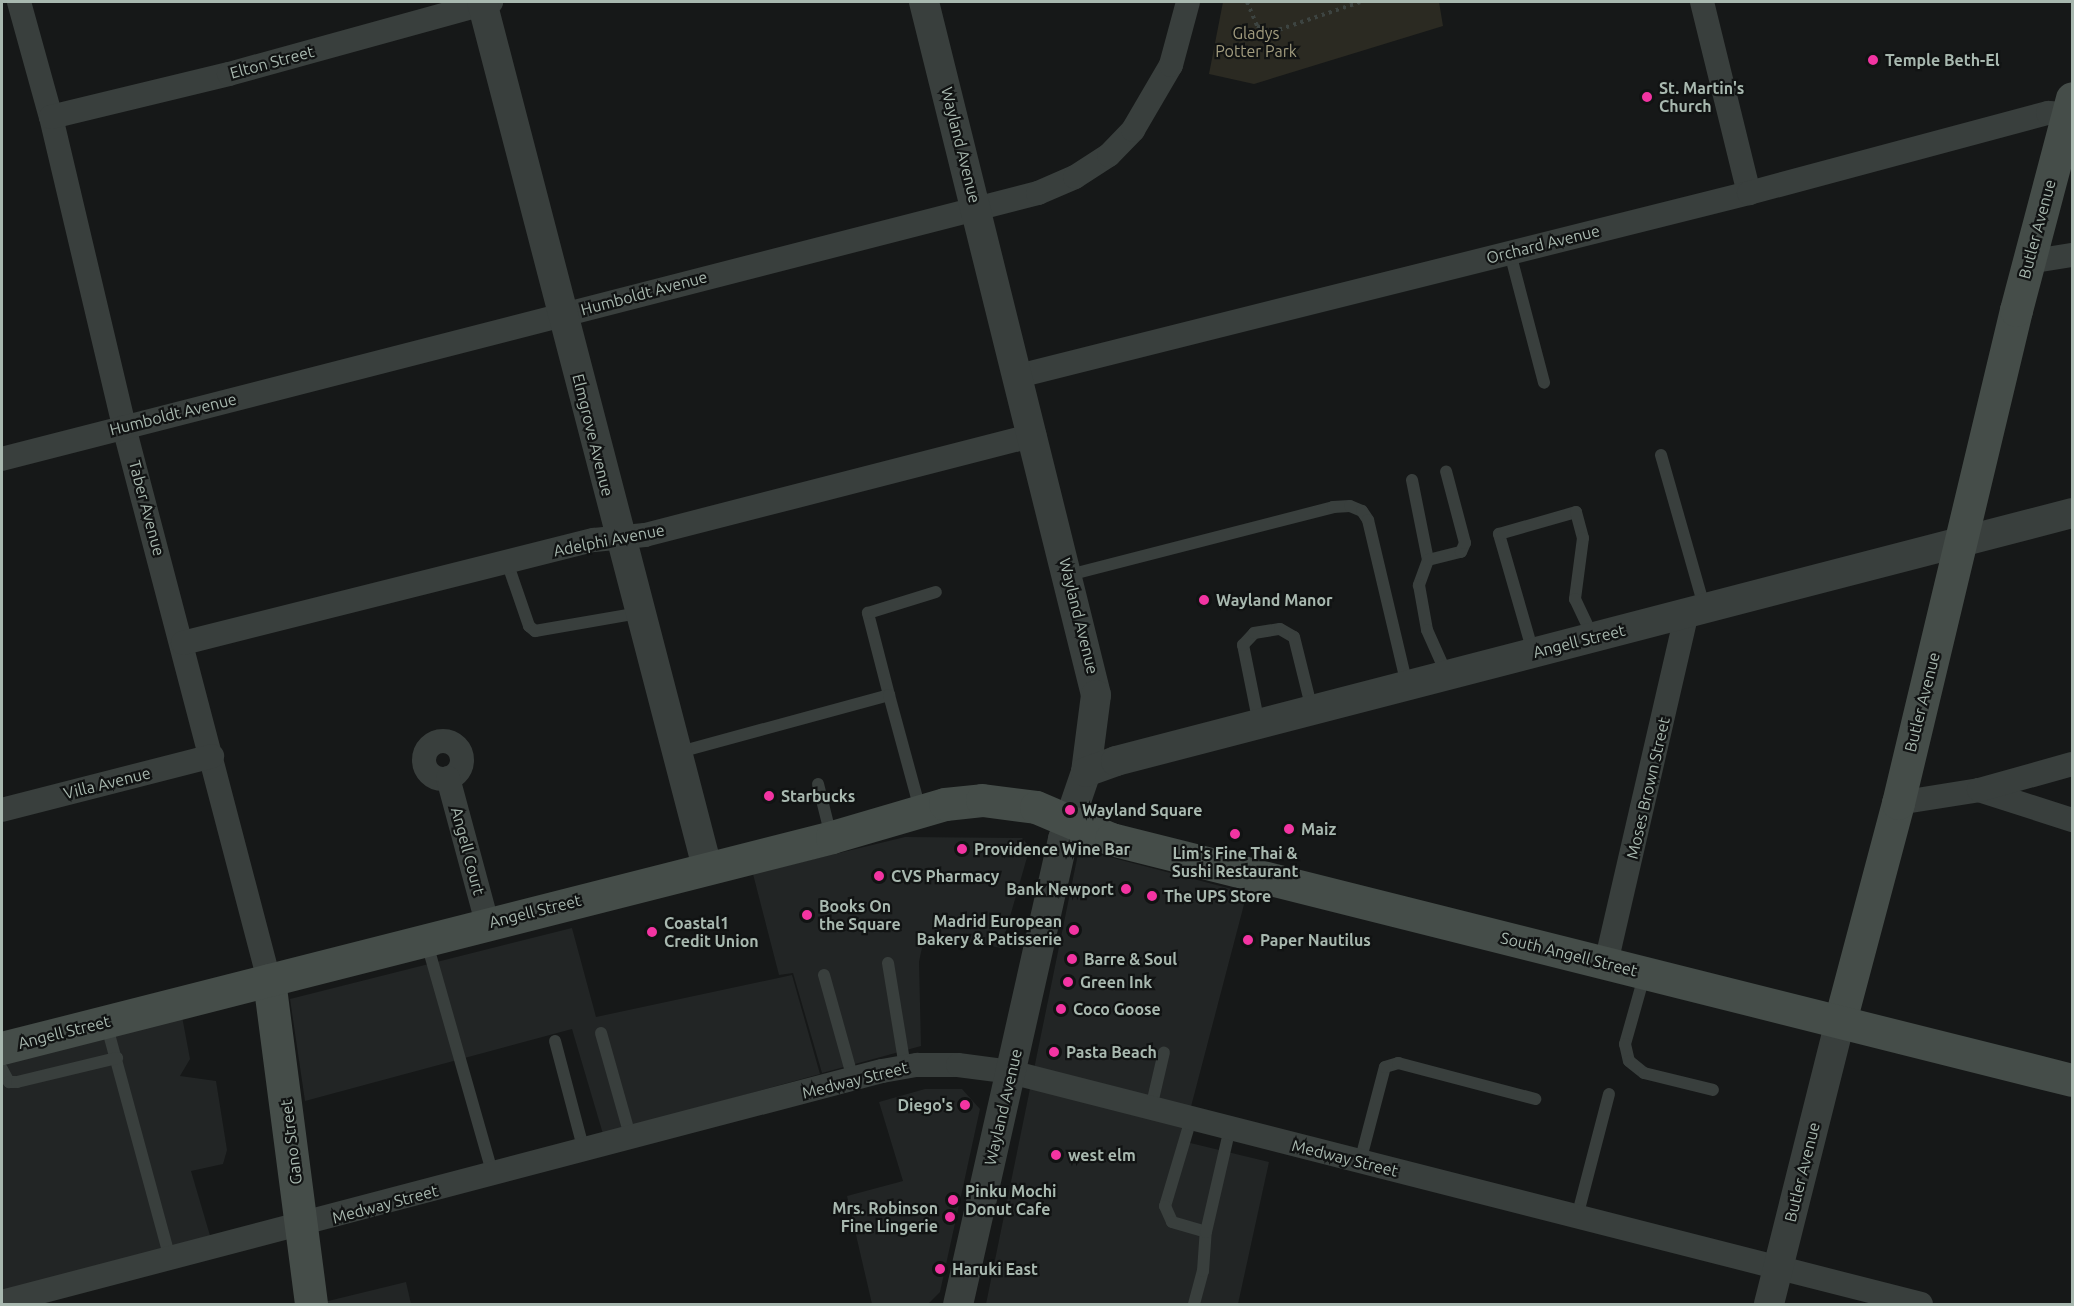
<!DOCTYPE html>
<style>
body{margin:0}
#map{position:relative;width:2074px;height:1306px;overflow:hidden;background:#161818;font-family:Ubuntu,sans-serif}
div>[style]{position:absolute}
.built>*{inset:0;background:#222525}
.green>*{inset:0;background:#2b2a22}
.path>*{height:4px;margin-top:-2px;transform-origin:0;background:repeating-linear-gradient(90deg,#3d4441 0 3px,transparent 0 7.5px)}
.service>*{height:12px;margin:-6px;padding:0 6px;transform-origin:6px;border-radius:6px;background:#393f3d}
.minor>*{height:24px;margin:-12px;padding:0 12px;transform-origin:12px;border-radius:12px;background:#393f3d}
.minor>.ring{margin:-12px;padding:0;box-sizing:content-box;background:none;border:24px solid #393f3d;border-radius:50%}
.tertiary>*{height:30px;margin:-15px;padding:0 15px;transform-origin:15px;border-radius:15px;background:#393f3d}
.secondary>*{height:33px;margin:-16.5px;padding:0 16.5px;transform-origin:16.5px;border-radius:16.5px;background:#454d49}
.dots>*{width:16px;height:16px;translate:-50% -50%;box-sizing:border-box;border:3px solid #111313;border-radius:50%}
span{translate:-50% -50%;white-space:nowrap;text-align:center;line-height:1.15;-webkit-text-stroke:4.5px #111313;paint-order:stroke}
.park-label{font-size:16px;color:#a39d7f}
.poi-label{font-size:16px;color:#a8b8af;font-weight:700}
.left{translate:0 -50%;text-align:left}
.right{translate:-100% -50%;text-align:right}
.street-label{font-size:16px;color:#a8b8af}
.frame{position:absolute;inset:0;border:3px solid #a8b8af;pointer-events:none}
</style>
<div id="map">
<div class="built">
<i style="clip-path:polygon(905px 837px,1022px 838px,1030px 847px,1001px 948px,925px 933px,919px 962px,921px 1046px,822px 1073px,793px 973px,779px 975px,753px 874px)"></i>
<i style="clip-path:polygon(1079px 849px,1247px 893px,1182px 1141px,1269px 1162px,1238px 1304px,986px 1304px)"></i>
<i style="clip-path:polygon(572px 928px,596px 1017px,792px 975px,820px 1074px,603px 1134px,572px 1029px,305px 1101px,290px 999px)"></i>
<i style="clip-path:polygon(181px 1011px,190px 1059px,180px 1076px,216px 1081px,227px 1150px,223px 1164px,191px 1171px,216px 1256px,26px 1304px,2px 1304px,2px 1053px)"></i>
<i style="clip-path:polygon(925px 1089px,962px 1089px,980px 1109px,940px 1292px,928px 1304px,872px 1304px,847px 1196px,903px 1181px,879px 1102px)"></i>
<i style="clip-path:polygon(406px 1282px,411px 1304px,324px 1304px,324px 1302px)"></i>
</div>
<div class="green">
<i style="clip-path:polygon(1223px 2px,1439px 2px,1443px 26px,1254px 84px,1209px 74px)"></i>
</div>
<div class="path">
<i style="left:1247px;top:2px;width:26px;rotate:67deg"></i>
<i style="left:1257px;top:26px;width:16px;rotate:22deg"></i>
<i style="left:1272px;top:32px;width:93px;rotate:-18.8deg"></i>
</div>
<div class="service">
<i style="left:1510px;top:253px;width:134px;rotate:75.3deg"></i>
<i style="left:1661px;top:455px;width:160px;rotate:74.1deg"></i>
<i style="left:1412px;top:480px;width:82px;rotate:78.7deg"></i>
<i style="left:1428px;top:560px;width:27px;rotate:110deg"></i>
<i style="left:1419px;top:585px;width:46px;rotate:79.9deg"></i>
<i style="left:1427px;top:630px;width:49px;rotate:66deg"></i>
<i style="left:1428px;top:560px;width:34px;rotate:-14deg"></i>
<i style="left:1461px;top:552px;width:10px;rotate:-66deg"></i>
<i style="left:1465px;top:543px;width:74px;rotate:-104.8deg"></i>
<i style="left:507px;top:562px;width:68px;rotate:71deg"></i>
<i style="left:529px;top:626px;width:8px;rotate:40deg"></i>
<i style="left:535px;top:631px;width:106px;rotate:-9.8deg"></i>
<i style="left:1069px;top:575px;width:273px;rotate:-14.4deg"></i>
<i style="left:1333px;top:507px;width:17px;rotate:-3deg"></i>
<i style="left:1350px;top:506px;width:13px;rotate:23deg"></i>
<i style="left:1362px;top:511px;width:11px;rotate:56deg"></i>
<i style="left:1368px;top:520px;width:170px;rotate:76.7deg"></i>
<i style="left:1533px;top:652px;width:123px;rotate:-106.1deg"></i>
<i style="left:1499px;top:534px;width:80px;rotate:-15.9deg"></i>
<i style="left:1576px;top:512px;width:27px;rotate:75deg"></i>
<i style="left:1583px;top:538px;width:62px;rotate:97.5deg"></i>
<i style="left:1575px;top:599px;width:42px;rotate:64.7deg"></i>
<i style="left:889px;top:695px;width:85px;rotate:-104.4deg"></i>
<i style="left:868px;top:613px;width:71px;rotate:-17.2deg"></i>
<i style="left:1259px;top:724px;width:81px;rotate:-101.4deg"></i>
<i style="left:1243px;top:645px;width:16px;rotate:-47deg"></i>
<i style="left:1254px;top:633px;width:26px;rotate:-9deg"></i>
<i style="left:1280px;top:629px;width:16px;rotate:30deg"></i>
<i style="left:1294px;top:637px;width:75px;rotate:76.1deg"></i>
<i style="left:676px;top:753px;width:221px;rotate:-15.2deg"></i>
<i style="left:889px;top:695px;width:118px;rotate:74.8deg"></i>
<i style="left:818px;top:784px;width:54px;rotate:76deg"></i>
<i style="left:426px;top:940px;width:244px;rotate:74.1deg"></i>
<i style="left:888px;top:963px;width:105px;rotate:80.7deg"></i>
<i style="left:1645px;top:973px;width:74px;rotate:105.7deg"></i>
<i style="left:1625px;top:1044px;width:17px;rotate:77deg"></i>
<i style="left:1629px;top:1061px;width:19px;rotate:39deg"></i>
<i style="left:1644px;top:1073px;width:71px;rotate:13.8deg"></i>
<i style="left:824px;top:975px;width:108px;rotate:74.4deg"></i>
<i style="left:106px;top:1023px;width:245px;rotate:74.8deg"></i>
<i style="left:601px;top:1033px;width:110px;rotate:74.2deg"></i>
<i style="left:555px;top:1041px;width:114px;rotate:75.2deg"></i>
<i style="left:2px;top:1069px;width:15px;rotate:62deg"></i>
<i style="left:9px;top:1082px;width:8px"></i>
<i style="left:17px;top:1082px;width:103px;rotate:-13.5deg"></i>
<i style="left:1151px;top:1108px;width:57px;rotate:-76.9deg"></i>
<i style="left:1191px;top:1119px;width:91px;rotate:106.6deg"></i>
<i style="left:1165px;top:1206px;width:17px;rotate:66deg"></i>
<i style="left:1172px;top:1222px;width:35px;rotate:16deg"></i>
<i style="left:1360px;top:1162px;width:98px;rotate:-75.3deg"></i>
<i style="left:1385px;top:1067px;width:14px;rotate:-17deg"></i>
<i style="left:1398px;top:1063px;width:142px;rotate:14.7deg"></i>
<i style="left:1577px;top:1217px;width:127px;rotate:-75.4deg"></i>
<i style="left:1194px;top:1304px;width:34px;rotate:-75deg"></i>
<i style="left:1203px;top:1271px;width:39px;rotate:-86deg"></i>
<i style="left:1206px;top:1232px;width:107px;rotate:-77deg"></i>
</div>
<div class="minor">
<i style="left:19px;top:2px;width:119px;rotate:74.5deg"></i>
<i style="left:51px;top:117px;width:318px;rotate:76.7deg"></i>
<i style="left:124px;top:427px;width:572px;rotate:75.31deg"></i>
<i style="left:1702px;top:2px;width:197px;rotate:76.2deg"></i>
<i style="left:51px;top:117px;width:183px;rotate:-13.6deg"></i>
<i style="left:229px;top:74px;width:272px;rotate:-15.4deg"></i>
<i style="left:2028px;top:262px;width:45px;rotate:-9deg"></i>
<i style="left:1018px;top:376px;width:754px;rotate:-14.05deg"></i>
<i style="left:1749px;top:193px;width:310px;rotate:-15deg"></i>
<i style="left:2048px;top:113px;width:19px;rotate:3deg"></i>
<i style="left:2px;top:459px;width:1070px;rotate:-14.4deg"></i>
<i style="left:1038px;top:193px;width:40px;rotate:-23.4deg"></i>
<i style="left:1075px;top:177px;width:40px;rotate:-32.9deg"></i>
<i style="left:1109px;top:155px;width:35px;rotate:-46deg"></i>
<i style="left:1133px;top:130px;width:75px;rotate:-59.7deg"></i>
<i style="left:1171px;top:65px;width:65px;rotate:-74.9deg"></i>
<i style="left:183px;top:643px;width:424px;rotate:-14.1deg"></i>
<i style="left:594px;top:540px;width:51px;rotate:-5.6deg"></i>
<i style="left:645px;top:535px;width:402px;rotate:-14.4deg"></i>
<i class="ring" style="left:424px;top:741px;width:14px;height:14px"></i>
<i style="left:448px;top:778px;width:150px;rotate:74.9deg"></i>
<i style="left:1979px;top:790px;width:98px;rotate:17.9deg"></i>
<i style="left:1898px;top:803px;width:82px;rotate:-9.1deg"></i>
<i style="left:1979px;top:790px;width:97px;rotate:-15.6deg"></i>
<i style="left:2px;top:810px;width:217px;rotate:-14.4deg"></i>
<i style="left:1606px;top:963px;width:360px;rotate:-77deg"></i>
<i style="left:2px;top:1302px;width:910px;rotate:-14.71deg"></i>
<i style="left:882px;top:1071px;width:36px;rotate:-10deg"></i>
<i style="left:917px;top:1065px;width:41px"></i>
<i style="left:958px;top:1065px;width:53px;rotate:7.5deg"></i>
<i style="left:1011px;top:1072px;width:939px;rotate:14.3deg"></i>
</div>
<div class="tertiary">
<i style="left:482px;top:2px;width:894px;rotate:75.42deg"></i>
<i style="left:924px;top:2px;width:714px;rotate:76.06deg"></i>
<i style="left:1096px;top:695px;width:78px;rotate:97.4deg"></i>
<i style="left:1086px;top:772px;width:71px;rotate:108.9deg"></i>
<i style="left:1063px;top:839px;width:477px;rotate:102.7deg"></i>
<i style="left:1086px;top:772px;width:32px;rotate:-20deg"></i>
<i style="left:1116px;top:761px;width:988px;rotate:-14.54deg"></i>
<i style="left:1769px;top:1304px;width:292px;rotate:-75.9deg"></i>
</div>
<div class="secondary">
<i style="left:269px;top:980px;width:327px;rotate:82.6deg"></i>
<i style="left:1840px;top:1021px;width:226px;rotate:-75.1deg"></i>
<i style="left:1898px;top:803px;width:507px;rotate:-76.54deg"></i>
<i style="left:2016px;top:310px;width:219px;rotate:-75.2deg"></i>
<i style="left:2px;top:1048px;width:856px;rotate:-14.26deg"></i>
<i style="left:832px;top:837px;width:118px;rotate:-16.3deg"></i>
<i style="left:945px;top:804px;width:37px;rotate:-6deg"></i>
<i style="left:982px;top:800px;width:54px;rotate:7.4deg"></i>
<i style="left:1036px;top:807px;width:82px;rotate:23.1deg"></i>
<i style="left:1111px;top:839px;width:991px;rotate:14.08deg"></i>
</div>
<div class="dots">
<i style="left:1873px;top:60px;background:#f334a2"></i>
<i style="left:1647px;top:97px;background:#f334a2"></i>
<i style="left:1204px;top:600px;background:#f334a2"></i>
<i style="left:769px;top:796px;background:#f334a2"></i>
<i style="left:1070px;top:810px;background:#f334a2"></i>
<i style="left:1289px;top:829px;background:#f334a2"></i>
<i style="left:1235px;top:834px;background:#f334a2"></i>
<i style="left:962px;top:849px;background:#f334a2"></i>
<i style="left:879px;top:876px;background:#f334a2"></i>
<i style="left:1126px;top:889px;background:#f334a2"></i>
<i style="left:1152px;top:896px;background:#f334a2"></i>
<i style="left:807px;top:915px;background:#f334a2"></i>
<i style="left:1074px;top:930px;background:#f334a2"></i>
<i style="left:652px;top:932px;background:#f334a2"></i>
<i style="left:1248px;top:940px;background:#f334a2"></i>
<i style="left:1072px;top:959px;background:#f334a2"></i>
<i style="left:1068px;top:982px;background:#f334a2"></i>
<i style="left:1061px;top:1009px;background:#f334a2"></i>
<i style="left:1054px;top:1052px;background:#f334a2"></i>
<i style="left:965px;top:1105px;background:#f334a2"></i>
<i style="left:1056px;top:1155px;background:#f334a2"></i>
<i style="left:953px;top:1200px;background:#f334a2"></i>
<i style="left:950px;top:1217px;background:#f334a2"></i>
<i style="left:940px;top:1269px;background:#f334a2"></i>
</div>
<div class="park-label">
<span style="left:1256px;top:42px">Gladys<br>Potter Park</span>
</div>
<div class="poi-label">
<span class="left" style="left:1885px;top:60px">Temple Beth-El</span>
<span class="left" style="left:1659px;top:97px">St. Martin's<br>Church</span>
<span class="left" style="left:1216px;top:600px">Wayland Manor</span>
<span class="left" style="left:781px;top:796px">Starbucks</span>
<span class="left" style="left:1082px;top:810px">Wayland Square</span>
<span class="left" style="left:1301px;top:829px">Maiz</span>
<span class="left" style="left:974px;top:849px">Providence Wine Bar</span>
<span style="left:1235px;top:862px">Lim's Fine Thai &amp;<br>Sushi Restaurant</span>
<span class="left" style="left:891px;top:876px">CVS Pharmacy</span>
<span class="right" style="left:1114px;top:889px">Bank Newport</span>
<span class="left" style="left:1164px;top:896px">The UPS Store</span>
<span class="left" style="left:819px;top:915px">Books On<br>the Square</span>
<span class="right" style="left:1062px;top:930px">Madrid European<br>Bakery &amp; Patisserie</span>
<span class="left" style="left:664px;top:932px">Coastal1<br>Credit Union</span>
<span class="left" style="left:1260px;top:940px">Paper Nautilus</span>
<span class="left" style="left:1084px;top:959px">Barre &amp; Soul</span>
<span class="left" style="left:1080px;top:982px">Green Ink</span>
<span class="left" style="left:1073px;top:1009px">Coco Goose</span>
<span class="left" style="left:1066px;top:1052px">Pasta Beach</span>
<span class="right" style="left:953px;top:1105px">Diego's</span>
<span class="left" style="left:1068px;top:1155px">west elm</span>
<span class="left" style="left:965px;top:1200px">Pinku Mochi<br>Donut Cafe</span>
<span class="right" style="left:938px;top:1217px">Mrs. Robinson<br>Fine Lingerie</span>
<span class="left" style="left:952px;top:1269px">Haruki East</span>
</div>
<div class="street-label">
<span style="left:272px;top:62px;rotate:-15deg">Elton Street</span>
<span style="left:961px;top:145px;rotate:76deg">Wayland Avenue</span>
<span style="left:2037px;top:229px;rotate:-75deg">Butler Avenue</span>
<span style="left:1543px;top:244px;rotate:-14deg">Orchard Avenue</span>
<span style="left:644px;top:293px;rotate:-15deg">Humboldt Avenue</span>
<span style="left:173px;top:414px;rotate:-14deg">Humboldt Avenue</span>
<span style="left:593px;top:435px;rotate:76deg">Elmgrove Avenue</span>
<span style="left:147px;top:508px;rotate:75deg">Taber Avenue</span>
<span style="left:609px;top:540px;rotate:-11deg">Adelphi Avenue</span>
<span style="left:1079px;top:616px;rotate:76deg">Wayland Avenue</span>
<span style="left:1579px;top:641px;rotate:-14deg">Angell Street</span>
<span style="left:1922px;top:702px;rotate:-76deg">Butler Avenue</span>
<span style="left:107px;top:783px;rotate:-14deg">Villa Avenue</span>
<span style="left:1648px;top:788px;rotate:-77deg">Moses Brown Street</span>
<span style="left:468px;top:851px;rotate:75deg">Angell Court</span>
<span style="left:535px;top:911px;rotate:-14deg">Angell Street</span>
<span style="left:1569px;top:954px;rotate:14deg">South Angell Street</span>
<span style="left:64px;top:1032px;rotate:-14deg">Angell Street</span>
<span style="left:855px;top:1080px;rotate:-14deg">Medway Street</span>
<span style="left:1003px;top:1107px;rotate:-77deg">Wayland Avenue</span>
<span style="left:291px;top:1142px;rotate:-97deg">Gano Street</span>
<span style="left:1345px;top:1158px;rotate:14deg">Medway Street</span>
<span style="left:1802px;top:1172px;rotate:-76deg">Butler Avenue</span>
<span style="left:385px;top:1204px;rotate:-15deg">Medway Street</span>
</div>
<div class="frame"></div>
</div>
